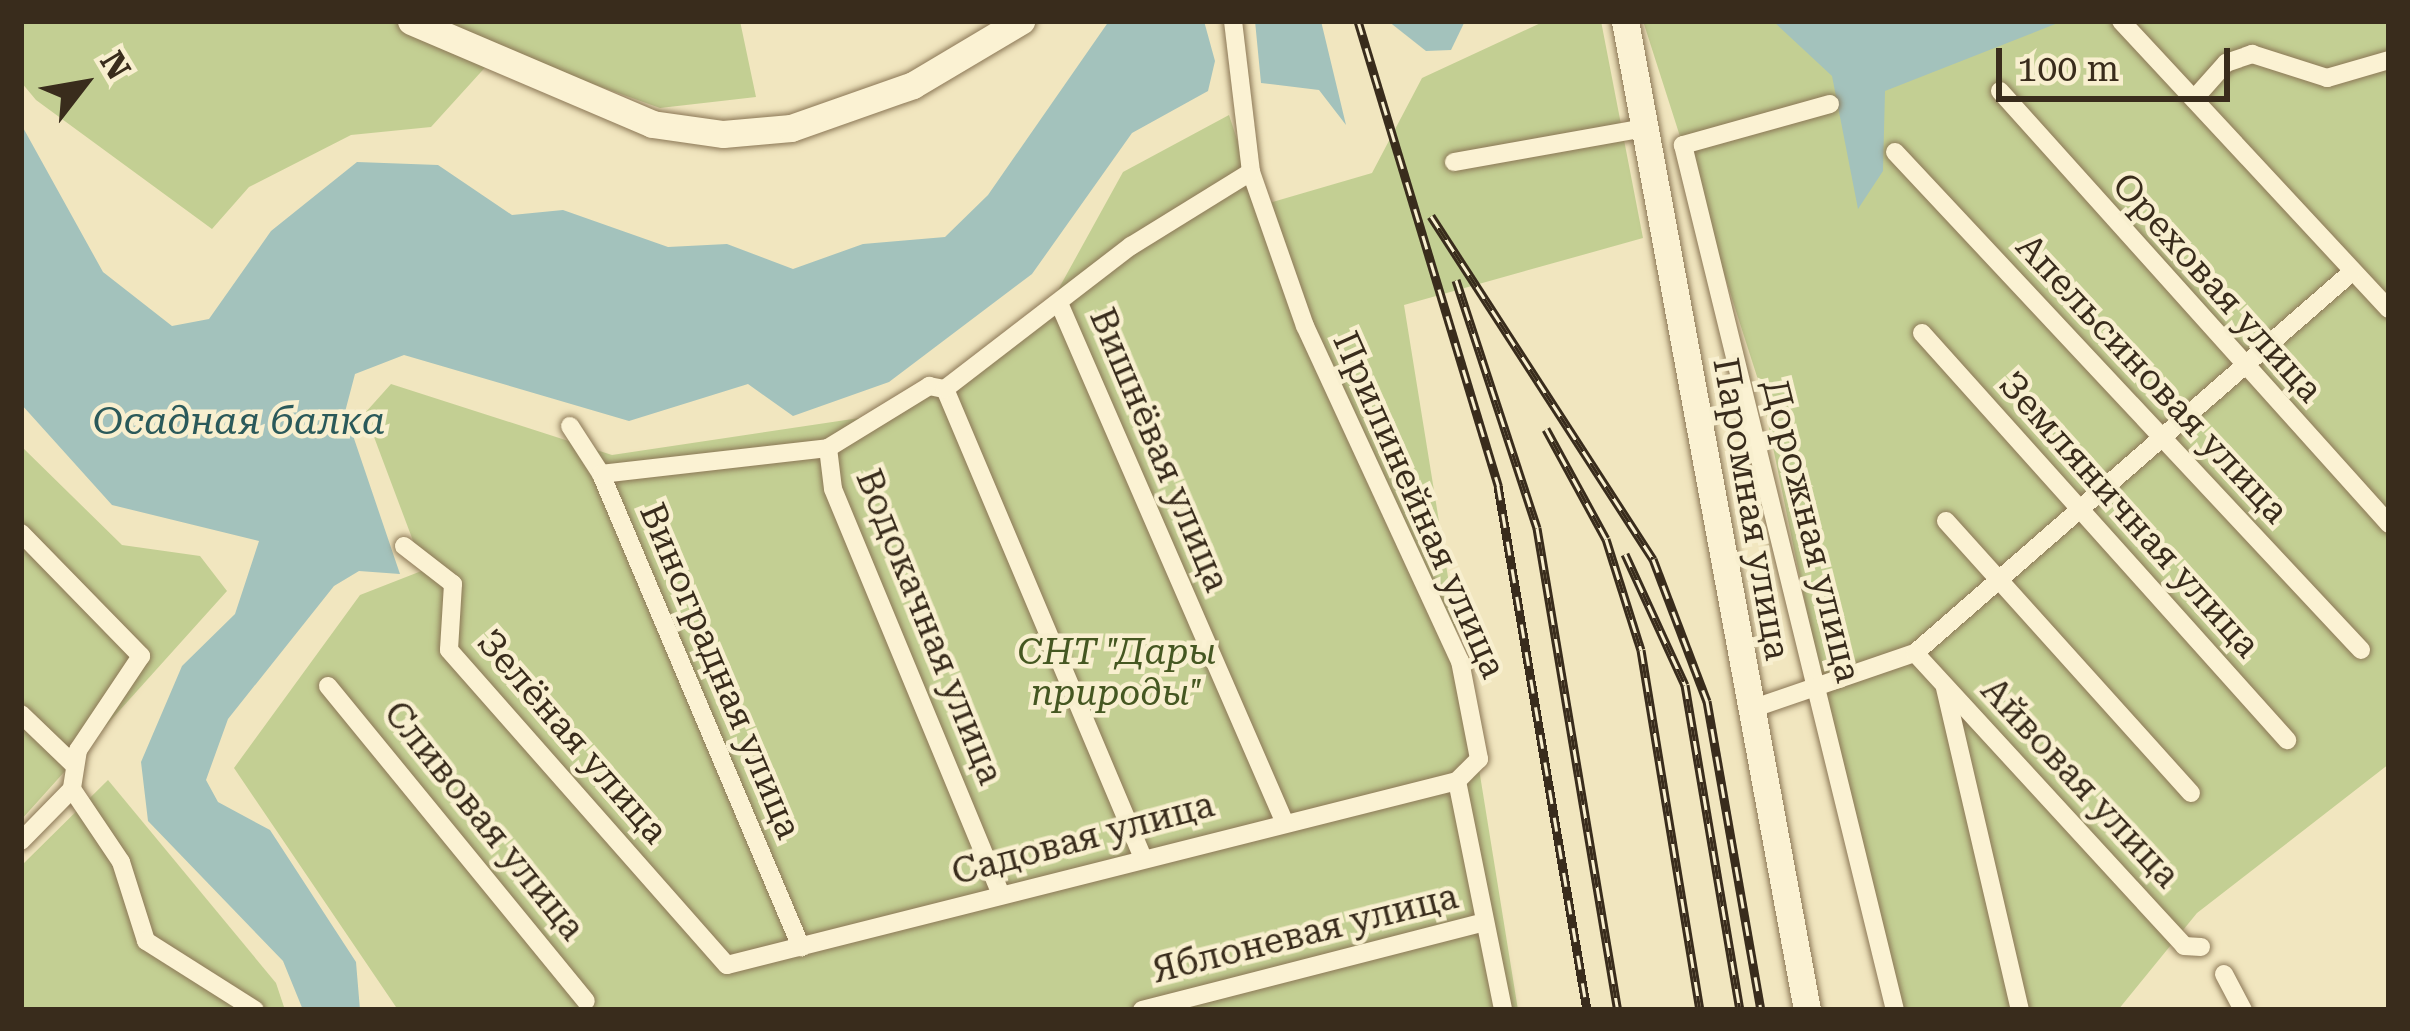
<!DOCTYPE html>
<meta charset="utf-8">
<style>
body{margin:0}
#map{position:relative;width:2410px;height:1031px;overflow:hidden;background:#f1e6bf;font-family:"Roboto Serif",serif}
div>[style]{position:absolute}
.green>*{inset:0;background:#c3cf93}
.water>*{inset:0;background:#a3c2bc}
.roads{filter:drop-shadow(0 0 3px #8b7756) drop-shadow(0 0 3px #8b7756)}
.street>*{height:18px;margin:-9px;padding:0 9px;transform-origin:9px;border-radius:9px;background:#fbf2d3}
.secondary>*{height:27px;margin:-13.5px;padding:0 13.5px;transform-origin:13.5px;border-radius:13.5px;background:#fbf2d3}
.rail>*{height:9px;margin-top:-4.5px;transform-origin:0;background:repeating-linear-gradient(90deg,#f8efcf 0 14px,#392c1c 0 28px);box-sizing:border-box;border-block:3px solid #392c1c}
span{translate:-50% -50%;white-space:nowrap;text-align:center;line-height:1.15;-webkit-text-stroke:9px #f8efcf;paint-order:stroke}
.street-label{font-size:36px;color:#392c1c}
.park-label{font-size:36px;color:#455721;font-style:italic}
.water-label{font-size:39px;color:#2a595a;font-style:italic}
.frame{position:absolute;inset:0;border:24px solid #392c1c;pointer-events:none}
.north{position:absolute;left:24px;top:24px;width:120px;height:120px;-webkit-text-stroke:9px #f8efcf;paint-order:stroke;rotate:59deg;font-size:33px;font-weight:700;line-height:48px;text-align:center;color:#392c1c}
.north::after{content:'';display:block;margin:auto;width:42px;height:54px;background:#392c1c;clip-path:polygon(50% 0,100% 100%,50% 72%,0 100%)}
.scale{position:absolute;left:1996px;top:48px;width:234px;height:54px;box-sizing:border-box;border:6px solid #392c1c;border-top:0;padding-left:15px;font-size:36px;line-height:42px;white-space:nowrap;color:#392c1c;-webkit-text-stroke:9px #f8efcf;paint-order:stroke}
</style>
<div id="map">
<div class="green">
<i style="clip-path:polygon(21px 21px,740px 21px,756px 97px,660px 108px,500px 51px,431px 127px,351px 135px,249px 187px,212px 229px,36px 100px,21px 82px)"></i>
<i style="clip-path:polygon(1545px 21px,1601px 21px,1643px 238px,1404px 305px,1518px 1010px,398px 1010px,234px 768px,360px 595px,424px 570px,365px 413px,391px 384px,612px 455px,866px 417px,943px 383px,1053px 299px,1123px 172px,1229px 115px,1259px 206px,1372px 173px,1422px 78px)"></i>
<i style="clip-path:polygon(1643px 21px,2389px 21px,2389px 764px,2197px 913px,2118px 1010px,1889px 1010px,1761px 389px)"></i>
<i style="clip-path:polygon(21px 446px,122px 545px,200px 556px,227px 591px,21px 820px)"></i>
<i style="clip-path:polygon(108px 780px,276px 983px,285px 1010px,21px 1010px,21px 866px)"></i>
</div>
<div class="water">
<i style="clip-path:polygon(1109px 21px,1204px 21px,1215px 61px,1208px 91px,1132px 133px,1032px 274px,889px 382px,793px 416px,748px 384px,629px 421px,404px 355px,355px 374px,345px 412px,400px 574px,359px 571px,334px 586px,228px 719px,206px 780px,218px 802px,270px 830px,356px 962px,360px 1010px,303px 1010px,283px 961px,148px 821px,141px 762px,182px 666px,235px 614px,259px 541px,112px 505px,21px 404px,21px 124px,103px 272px,172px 326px,209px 319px,271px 231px,357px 162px,438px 165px,512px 215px,563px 210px,668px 247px,727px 244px,793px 269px,863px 244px,945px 237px,988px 195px)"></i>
<i style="clip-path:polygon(1255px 21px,1321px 21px,1346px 125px,1319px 90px,1261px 83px)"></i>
<i style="clip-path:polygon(1388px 21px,1465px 21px,1451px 50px,1426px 51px)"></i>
<i style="clip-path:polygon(1773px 21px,1893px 22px,2063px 21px,1885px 91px,1883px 171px,1858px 209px,1832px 76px)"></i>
</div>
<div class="roads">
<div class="street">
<i style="left:1233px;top:21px;width:152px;rotate:83.2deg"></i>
<i style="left:1251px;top:172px;width:163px;rotate:70.7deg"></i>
<i style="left:1305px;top:326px;width:369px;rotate:65.2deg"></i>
<i style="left:1460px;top:661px;width:100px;rotate:79deg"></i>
<i style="left:1479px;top:759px;width:31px;rotate:135deg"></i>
<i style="left:1457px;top:781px;width:234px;rotate:78.6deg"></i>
<i style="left:2121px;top:21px;width:393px;rotate:47.1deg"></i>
<i style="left:2000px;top:91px;width:582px;rotate:48.06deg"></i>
<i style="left:2194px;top:99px;width:48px;rotate:-48.4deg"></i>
<i style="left:2226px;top:63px;width:28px;rotate:-19deg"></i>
<i style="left:2252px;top:54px;width:79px;rotate:17.7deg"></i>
<i style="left:2327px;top:78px;width:65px;rotate:-16.2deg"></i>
<i style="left:1830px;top:104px;width:153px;rotate:164.4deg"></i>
<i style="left:1683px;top:145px;width:891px;rotate:76.23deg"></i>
<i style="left:1895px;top:152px;width:682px;rotate:46.9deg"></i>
<i style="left:1454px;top:162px;width:194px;rotate:-10.1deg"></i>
<i style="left:1059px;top:303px;width:565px;rotate:66.52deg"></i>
<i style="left:1922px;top:333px;width:547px;rotate:48.11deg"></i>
<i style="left:945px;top:389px;width:509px;rotate:67.11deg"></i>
<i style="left:570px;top:426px;width:57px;rotate:57.1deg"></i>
<i style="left:601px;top:474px;width:514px;rotate:67.08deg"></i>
<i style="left:828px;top:448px;width:41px;rotate:83deg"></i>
<i style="left:833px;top:489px;width:439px;rotate:67.5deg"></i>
<i style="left:601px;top:474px;width:228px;rotate:-6.5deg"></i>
<i style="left:828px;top:448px;width:119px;rotate:-31.5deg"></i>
<i style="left:929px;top:386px;width:16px;rotate:11deg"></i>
<i style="left:945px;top:389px;width:235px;rotate:-37.6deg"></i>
<i style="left:1131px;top:246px;width:141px;rotate:-31.7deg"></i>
<i style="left:1946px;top:521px;width:366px;rotate:48deg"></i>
<i style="left:21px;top:533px;width:172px;rotate:45.7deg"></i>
<i style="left:141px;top:656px;width:113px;rotate:123.8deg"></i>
<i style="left:78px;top:750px;width:39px;rotate:99deg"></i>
<i style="left:72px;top:789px;width:88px;rotate:56.1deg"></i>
<i style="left:121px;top:862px;width:83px;rotate:72.4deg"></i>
<i style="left:146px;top:941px;width:129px;rotate:32.3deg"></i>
<i style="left:404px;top:546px;width:62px;rotate:37.8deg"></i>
<i style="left:453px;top:584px;width:66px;rotate:93.5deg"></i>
<i style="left:449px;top:650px;width:420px;rotate:48.6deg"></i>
<i style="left:727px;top:965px;width:753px;rotate:-14.15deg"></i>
<i style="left:1915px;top:653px;width:398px;rotate:47.4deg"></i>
<i style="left:2184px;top:946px;width:17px;rotate:3deg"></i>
<i style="left:328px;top:686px;width:407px;rotate:50.7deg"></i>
<i style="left:1945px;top:688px;width:331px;rotate:76.9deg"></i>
<i style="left:1751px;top:709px;width:173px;rotate:-18.9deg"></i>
<i style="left:1915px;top:653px;width:581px;rotate:-41.09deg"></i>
<i style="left:21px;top:714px;width:74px;rotate:43.9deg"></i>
<i style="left:21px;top:841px;width:73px;rotate:-45.6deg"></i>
<i style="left:2224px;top:974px;width:41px;rotate:62.2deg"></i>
<i style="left:1142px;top:1010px;width:354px;rotate:-14.4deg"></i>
</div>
<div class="secondary">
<i style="left:411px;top:21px;width:262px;rotate:23.1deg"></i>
<i style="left:652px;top:124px;width:72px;rotate:8deg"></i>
<i style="left:723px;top:134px;width:68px;rotate:-5deg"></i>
<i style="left:791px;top:128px;width:129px;rotate:-19.4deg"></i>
<i style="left:913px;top:85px;width:126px;rotate:-30.7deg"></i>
<i style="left:1625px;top:21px;width:1006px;rotate:79.57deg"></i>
</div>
</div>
<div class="rail">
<i style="left:1358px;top:21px;width:486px;rotate:73.2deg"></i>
<i style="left:1498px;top:486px;width:532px;rotate:80.36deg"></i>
<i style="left:1431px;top:216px;width:409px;rotate:57.1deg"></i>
<i style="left:1653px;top:559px;width:152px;rotate:69.2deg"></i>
<i style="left:1707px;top:701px;width:314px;rotate:80.1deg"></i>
<i style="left:1456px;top:280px;width:261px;rotate:71.9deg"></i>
<i style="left:1537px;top:528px;width:489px;rotate:80.5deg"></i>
<i style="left:1546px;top:429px;width:125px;rotate:61.4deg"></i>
<i style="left:1606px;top:539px;width:116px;rotate:72.5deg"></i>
<i style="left:1641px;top:650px;width:365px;rotate:80.7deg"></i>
<i style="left:1625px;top:554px;width:144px;rotate:65.4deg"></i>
<i style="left:1685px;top:685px;width:330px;rotate:80.4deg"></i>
</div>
<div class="street-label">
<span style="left:2217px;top:288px;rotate:48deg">Ореховая улица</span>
<span style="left:2152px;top:379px;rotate:47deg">Апельсиновая улица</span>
<span style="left:1159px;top:450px;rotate:67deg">Вишнёвая улица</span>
<span style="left:1419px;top:505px;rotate:66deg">Прилинейная улица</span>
<span style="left:1751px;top:509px;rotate:80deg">Паромная улица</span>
<span style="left:2129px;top:515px;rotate:48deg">Земляничная улица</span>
<span style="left:1811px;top:531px;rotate:76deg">Дорожная улица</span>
<span style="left:929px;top:627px;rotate:68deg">Водокачная улица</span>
<span style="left:720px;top:671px;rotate:67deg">Виноградная улица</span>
<span style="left:572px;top:737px;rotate:49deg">Зелёная улица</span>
<span style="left:2080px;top:783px;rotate:47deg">Айвовая улица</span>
<span style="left:484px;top:821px;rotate:51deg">Сливовая улица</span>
<span style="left:1083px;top:839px;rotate:-15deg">Садовая улица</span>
<span style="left:1305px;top:934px;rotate:-14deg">Яблоневая улица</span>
</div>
<div class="park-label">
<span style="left:1117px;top:673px">СНТ "Дары<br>природы"</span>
</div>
<div class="water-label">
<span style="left:239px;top:421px">Осадная балка</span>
</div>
<div class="frame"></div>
<div class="north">N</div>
<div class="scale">100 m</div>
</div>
